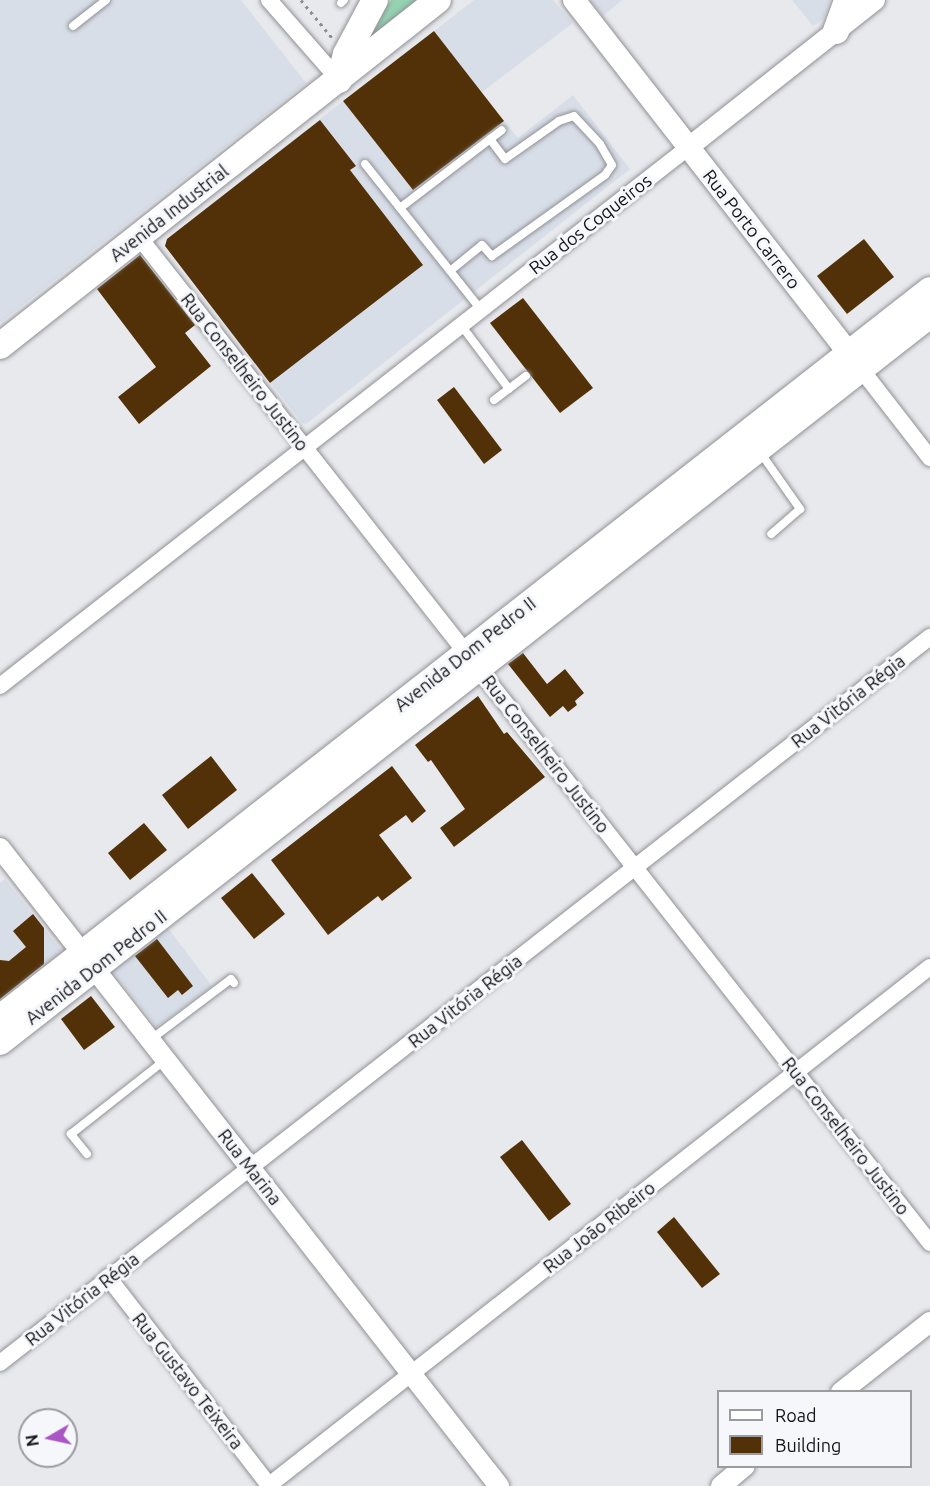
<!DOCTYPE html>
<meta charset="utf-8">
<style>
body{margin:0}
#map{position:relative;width:930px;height:1486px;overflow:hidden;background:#e8e9ed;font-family:Ubuntu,sans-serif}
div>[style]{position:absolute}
.built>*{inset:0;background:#d8dee8}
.green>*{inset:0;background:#94d2b1}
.building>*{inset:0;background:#523108}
.path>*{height:3px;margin-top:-1.5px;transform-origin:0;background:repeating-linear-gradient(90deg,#8c8d90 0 3px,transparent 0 7.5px)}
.roads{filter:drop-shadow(0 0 2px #909195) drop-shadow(0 0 2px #909195)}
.service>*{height:8px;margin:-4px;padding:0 4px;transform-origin:4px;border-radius:4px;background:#fff}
.minor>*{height:16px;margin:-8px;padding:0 8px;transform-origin:8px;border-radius:8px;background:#fff}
.tertiary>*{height:20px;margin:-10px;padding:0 10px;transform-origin:10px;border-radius:10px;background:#fff}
.secondary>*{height:22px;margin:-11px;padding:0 11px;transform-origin:11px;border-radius:11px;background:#fff}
.primary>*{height:26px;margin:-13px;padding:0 13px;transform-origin:13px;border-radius:13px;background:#fff}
span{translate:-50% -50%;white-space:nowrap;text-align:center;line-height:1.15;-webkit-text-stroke:6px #f5f7fb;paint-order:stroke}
.street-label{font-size:18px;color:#141416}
.legend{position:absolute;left:717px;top:1390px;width:195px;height:78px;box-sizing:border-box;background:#f5f7fb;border:2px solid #9b9c9f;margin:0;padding:8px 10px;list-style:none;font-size:18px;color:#141416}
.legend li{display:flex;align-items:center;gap:12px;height:30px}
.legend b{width:30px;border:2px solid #9b9c9f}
.north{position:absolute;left:18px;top:1408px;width:60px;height:60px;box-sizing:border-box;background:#f5f7fb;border:2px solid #9b9c9f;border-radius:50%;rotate:261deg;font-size:16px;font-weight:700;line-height:24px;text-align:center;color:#141416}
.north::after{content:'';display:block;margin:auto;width:21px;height:27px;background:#aa56c5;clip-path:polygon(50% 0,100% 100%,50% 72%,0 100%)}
</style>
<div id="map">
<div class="built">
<i style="clip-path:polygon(0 0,241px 0,306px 83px,0 323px)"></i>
<i style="clip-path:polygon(474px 0,553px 0,573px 23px,482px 92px,434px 31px)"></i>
<i style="clip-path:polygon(590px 0,622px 0,603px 16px)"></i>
<i style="clip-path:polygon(792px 0,830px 0,823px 19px,813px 26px)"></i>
<i style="clip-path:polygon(573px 95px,630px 169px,306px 424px,302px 423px,165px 246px,167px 239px,343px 101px,413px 191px,504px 121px,518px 138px)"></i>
<i style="clip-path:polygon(5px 879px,64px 954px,0 1002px,0 883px)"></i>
<i style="clip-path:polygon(168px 928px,212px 986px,157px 1027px,113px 971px)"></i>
</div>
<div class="green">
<i style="clip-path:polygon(391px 0,426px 0,357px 49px)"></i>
</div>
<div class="building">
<i style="clip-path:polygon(434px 31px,504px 121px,413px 190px,343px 101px)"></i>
<i style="clip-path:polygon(320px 120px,356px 166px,350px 170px,423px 265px,270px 383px,165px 246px,167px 239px)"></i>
<i style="clip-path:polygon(864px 239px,894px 277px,847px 314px,817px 276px)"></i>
<i style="clip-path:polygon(140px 255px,195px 325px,185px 333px,211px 366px,139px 424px,118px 397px,156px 367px,97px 289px)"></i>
<i style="clip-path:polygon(523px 298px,593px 388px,560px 413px,490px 323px)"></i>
<i style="clip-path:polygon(454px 387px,502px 450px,484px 464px,437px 400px)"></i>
<i style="clip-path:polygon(523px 653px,547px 684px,565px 669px,584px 693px,575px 701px,577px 705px,568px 712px,563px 706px,550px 717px,508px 664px)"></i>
<i style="clip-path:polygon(478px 696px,504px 734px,507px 732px,545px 777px,454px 847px,440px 828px,465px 809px,431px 760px,428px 762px,415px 745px)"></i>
<i style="clip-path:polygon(211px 756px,237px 790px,188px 829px,162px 795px)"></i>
<i style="clip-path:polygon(392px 766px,426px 811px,412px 823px,406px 815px,379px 835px,412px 878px,382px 901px,378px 896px,328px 935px,271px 860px)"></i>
<i style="clip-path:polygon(144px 823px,167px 850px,130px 880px,108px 853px)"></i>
<i style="clip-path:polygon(252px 873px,285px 914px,254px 939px,221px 898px)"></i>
<i style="clip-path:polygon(33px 914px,44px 928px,44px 964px,0 999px,0 960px,9px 961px,26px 947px,13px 931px)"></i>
<i style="clip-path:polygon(157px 939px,193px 986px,182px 995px,178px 990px,168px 998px,135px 956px)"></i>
<i style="clip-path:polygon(91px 996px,115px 1027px,84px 1050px,61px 1019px)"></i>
<i style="clip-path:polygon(522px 1140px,571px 1204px,549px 1221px,500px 1157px)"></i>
<i style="clip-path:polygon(674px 1217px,720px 1274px,702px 1288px,657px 1232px)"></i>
</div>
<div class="path">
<i style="left:301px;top:0;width:50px;rotate:50.6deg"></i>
</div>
<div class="roads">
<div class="service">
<i style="left:341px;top:3px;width:4px;rotate:-45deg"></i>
<i style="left:73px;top:26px;width:42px;rotate:-38.2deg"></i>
<i style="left:365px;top:164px;width:186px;rotate:51.5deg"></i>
<i style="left:400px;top:208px;width:128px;rotate:-37.4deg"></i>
<i style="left:450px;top:271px;width:41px;rotate:-39.1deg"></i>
<i style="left:482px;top:245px;width:15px;rotate:48deg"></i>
<i style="left:492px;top:256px;width:139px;rotate:-35.6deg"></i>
<i style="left:605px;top:175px;width:12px;rotate:-55deg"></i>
<i style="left:612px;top:165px;width:24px;rotate:-120deg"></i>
<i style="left:600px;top:144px;width:38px;rotate:-133deg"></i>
<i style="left:574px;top:116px;width:16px;rotate:162deg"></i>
<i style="left:559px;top:121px;width:66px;rotate:144.9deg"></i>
<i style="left:505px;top:159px;width:25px;rotate:-127deg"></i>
<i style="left:461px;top:325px;width:80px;rotate:53.1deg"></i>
<i style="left:494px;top:400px;width:40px;rotate:-37deg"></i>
<i style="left:760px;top:452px;width:70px;rotate:54.9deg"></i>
<i style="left:800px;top:509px;width:38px;rotate:139deg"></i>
<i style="left:150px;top:1040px;width:101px;rotate:-37deg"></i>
<i style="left:231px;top:979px;width:5px;rotate:53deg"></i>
<i style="left:87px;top:1154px;width:26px;rotate:-129deg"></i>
<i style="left:71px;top:1134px;width:120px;rotate:-38.2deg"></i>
</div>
<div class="minor">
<i style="left:269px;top:0;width:106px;rotate:48.8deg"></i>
<i style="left:139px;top:237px;width:1280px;rotate:51.82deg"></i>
<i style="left:861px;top:369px;width:113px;rotate:52.2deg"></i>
<i style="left:0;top:686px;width:875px;rotate:-38.04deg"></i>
<i style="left:108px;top:1277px;width:263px;rotate:52.3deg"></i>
<i style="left:0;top:1363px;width:1180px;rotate:-37.98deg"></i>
<i style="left:268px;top:1486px;width:841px;rotate:-38.1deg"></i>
</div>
<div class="tertiary">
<i style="left:689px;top:147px;width:237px;rotate:-38.3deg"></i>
<i style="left:0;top:848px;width:810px;rotate:51.97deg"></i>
<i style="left:841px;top:1392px;width:113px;rotate:-38.2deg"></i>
<i style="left:721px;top:1486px;width:31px;rotate:-40deg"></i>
</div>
<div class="secondary">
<i style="left:574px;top:0;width:466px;rotate:52.1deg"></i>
</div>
<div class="primary">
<i style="left:836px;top:31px;width:33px;rotate:-70deg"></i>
<i style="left:339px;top:80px;width:27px;rotate:-75deg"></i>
<i style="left:346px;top:54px;width:61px;rotate:-61.8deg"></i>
<i style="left:0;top:346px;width:558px;rotate:-38.31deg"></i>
<i style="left:0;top:1018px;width:1181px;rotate:-38.05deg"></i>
<i style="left:0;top:1042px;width:1180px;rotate:-38.02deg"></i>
</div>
</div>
<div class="street-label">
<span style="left:169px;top:213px;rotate:-38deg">Avenida Industrial</span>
<span style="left:590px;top:224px;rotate:-38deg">Rua dos Coqueiros</span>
<span style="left:752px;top:229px;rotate:52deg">Rua Porto Carrero</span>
<span style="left:245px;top:372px;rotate:52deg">Rua Conselheiro Justino</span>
<span style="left:465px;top:654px;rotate:-38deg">Avenida Dom Pedro II</span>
<span style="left:848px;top:701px;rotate:-38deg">Rua Vitória Régia</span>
<span style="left:546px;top:754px;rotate:52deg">Rua Conselheiro Justino</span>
<span style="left:96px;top:967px;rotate:-38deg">Avenida Dom Pedro II</span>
<span style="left:465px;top:1001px;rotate:-38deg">Rua Vitória Régia</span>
<span style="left:846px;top:1136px;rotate:52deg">Rua Conselheiro Justino</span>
<span style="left:250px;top:1167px;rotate:52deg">Rua Marina</span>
<span style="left:599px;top:1227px;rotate:-38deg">Rua João Ribeiro</span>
<span style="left:82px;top:1299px;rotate:-38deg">Rua Vitória Régia</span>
<span style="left:188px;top:1381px;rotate:52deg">Rua Gustavo Teixeira</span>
</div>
<ul class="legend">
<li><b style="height:8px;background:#fff"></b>Road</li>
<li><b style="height:16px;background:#523108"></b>Building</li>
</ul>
<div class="north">N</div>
</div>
